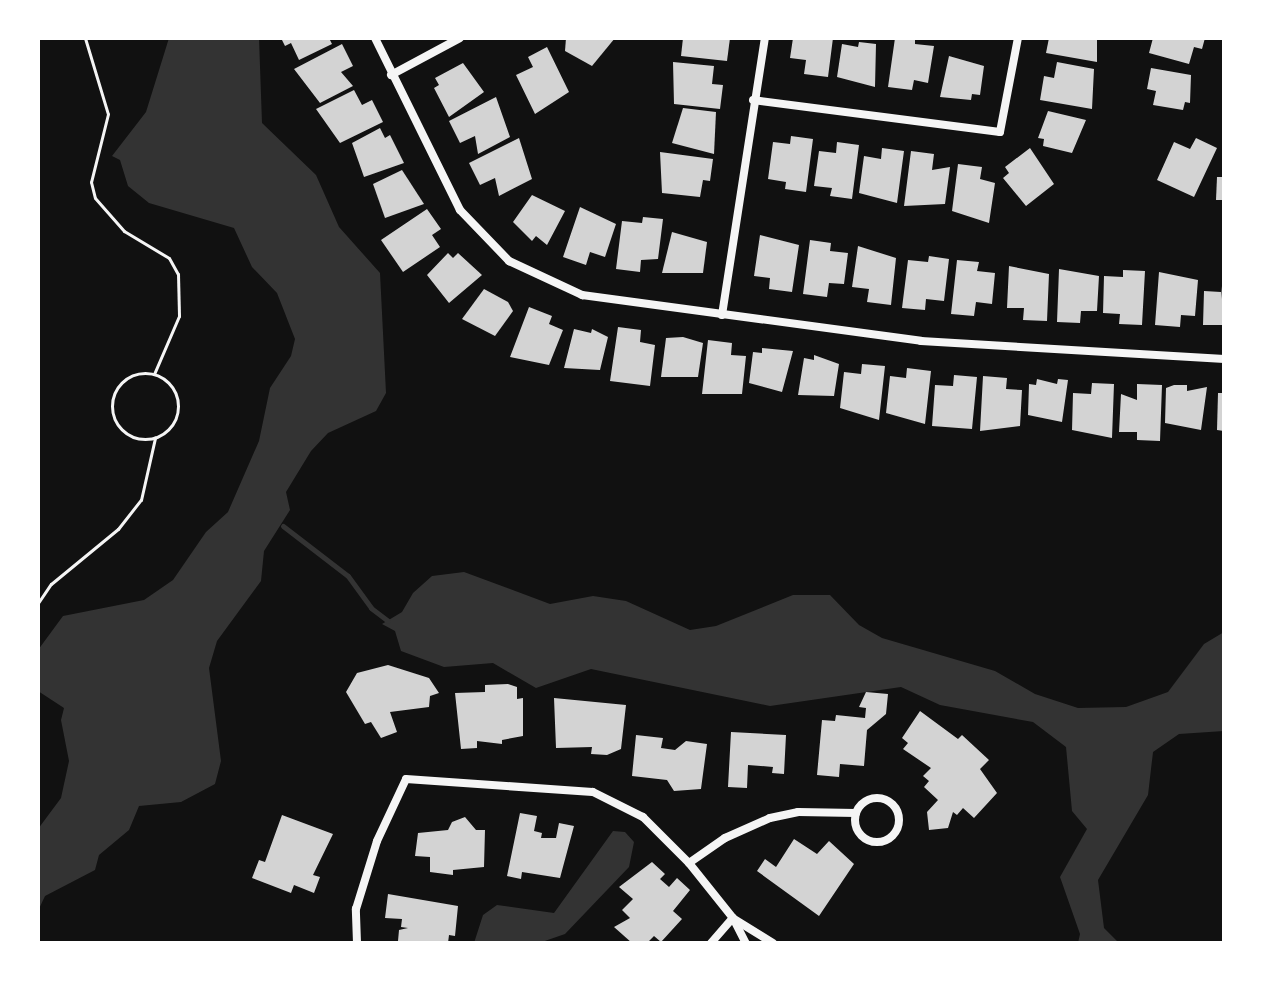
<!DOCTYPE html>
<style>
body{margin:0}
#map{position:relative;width:1262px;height:981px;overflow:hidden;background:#111;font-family:Literata,serif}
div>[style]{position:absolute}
.water>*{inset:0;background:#333}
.stream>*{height:5px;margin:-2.5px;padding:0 2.5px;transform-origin:2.5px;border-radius:2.5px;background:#333}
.building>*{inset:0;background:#d3d3d3}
.path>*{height:3px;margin:-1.5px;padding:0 1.5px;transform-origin:1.5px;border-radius:1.5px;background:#f5f5f5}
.path>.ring{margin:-1.5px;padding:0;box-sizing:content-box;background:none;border:3px solid #f5f5f5;border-radius:50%}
.minor>*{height:8px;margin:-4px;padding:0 4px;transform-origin:4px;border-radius:4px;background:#f5f5f5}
.minor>.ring{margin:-4px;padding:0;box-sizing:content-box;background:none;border:8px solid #f5f5f5;border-radius:50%}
span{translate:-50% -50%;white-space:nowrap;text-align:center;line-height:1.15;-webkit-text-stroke:8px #fff;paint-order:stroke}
.frame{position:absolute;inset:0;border:40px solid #fff;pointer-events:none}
</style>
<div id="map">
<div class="water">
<i style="clip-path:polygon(169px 38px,259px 38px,262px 123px,316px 175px,339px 227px,380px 273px,386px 393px,376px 411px,328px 433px,311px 451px,286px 492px,290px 510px,264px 551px,261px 581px,217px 641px,209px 668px,221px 761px,215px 784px,181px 802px,139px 806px,129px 830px,99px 855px,95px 870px,45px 896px,38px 911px,38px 829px,61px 798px,69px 761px,61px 720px,64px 708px,38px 691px,38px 650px,63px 616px,144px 600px,173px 580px,206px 532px,228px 512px,259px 441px,270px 388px,291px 356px,295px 339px,277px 293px,252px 267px,234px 228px,149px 203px,128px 186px,120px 160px,112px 156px,146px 112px)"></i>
<i style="clip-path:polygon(464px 572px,550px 604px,593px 596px,626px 601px,690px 630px,716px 626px,793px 595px,830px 595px,859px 625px,882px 638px,995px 671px,1035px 694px,1078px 708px,1126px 707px,1168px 692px,1204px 644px,1224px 632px,1224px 731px,1179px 734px,1153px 752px,1148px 795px,1098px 880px,1104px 928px,1119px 943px,1078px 943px,1080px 934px,1060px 877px,1087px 829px,1072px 811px,1066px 747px,1033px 722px,940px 705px,901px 687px,770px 706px,591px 669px,536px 688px,493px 663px,444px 667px,401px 651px,395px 631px,382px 624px,402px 612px,413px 593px,432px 576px)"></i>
<i style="clip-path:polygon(613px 831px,625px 832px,634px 842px,629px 867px,565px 934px,539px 943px,474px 943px,483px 915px,497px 905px,554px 913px)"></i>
</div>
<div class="stream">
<i style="left:283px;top:526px;width:82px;rotate:37.6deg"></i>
<i style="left:348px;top:576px;width:39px;rotate:54deg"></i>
<i style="left:371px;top:608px;width:21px;rotate:37deg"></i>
</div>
<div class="building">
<i style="clip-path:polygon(281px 38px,329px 38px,332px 44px,299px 60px,291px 43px,285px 46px)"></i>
<i style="clip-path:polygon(566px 38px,615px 38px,592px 66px,565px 51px)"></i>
<i style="clip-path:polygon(683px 38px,730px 38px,727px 61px,681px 56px)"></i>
<i style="clip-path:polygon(793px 38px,833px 38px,828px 77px,804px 74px,806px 60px,790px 58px)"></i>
<i style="clip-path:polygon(895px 38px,915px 38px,915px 44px,934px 46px,928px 83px,914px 80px,912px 90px,888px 87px)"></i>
<i style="clip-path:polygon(1049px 38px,1097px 38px,1097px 62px,1046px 53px)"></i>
<i style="clip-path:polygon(1153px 38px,1205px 38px,1202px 49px,1194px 47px,1189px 64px,1149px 53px)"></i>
<i style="clip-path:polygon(859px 42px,876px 44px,875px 87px,837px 77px,842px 44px,858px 47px)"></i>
<i style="clip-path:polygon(342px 44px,353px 66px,341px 72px,353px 86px,320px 103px,294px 69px)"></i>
<i style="clip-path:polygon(547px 47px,569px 92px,535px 114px,516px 75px,533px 67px,528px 57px)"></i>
<i style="clip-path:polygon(949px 56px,984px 66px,980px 95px,972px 94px,971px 100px,940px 97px)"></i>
<i style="clip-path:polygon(673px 62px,714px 66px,712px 84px,723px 85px,720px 109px,674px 104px)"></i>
<i style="clip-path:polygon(1057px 62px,1094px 69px,1092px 109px,1040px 100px,1044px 76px,1054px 78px)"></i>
<i style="clip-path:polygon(463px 63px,484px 92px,449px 117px,434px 88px,439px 85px,435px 78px)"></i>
<i style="clip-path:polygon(1151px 68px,1191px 75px,1190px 103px,1185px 102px,1183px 110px,1153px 105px,1156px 91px,1147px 89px)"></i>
<i style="clip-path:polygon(354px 90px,362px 105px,372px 100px,383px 122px,340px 143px,316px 109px)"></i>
<i style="clip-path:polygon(496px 97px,510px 137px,478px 154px,475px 136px,460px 143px,449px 121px)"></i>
<i style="clip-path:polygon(683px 108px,716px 112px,714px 154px,672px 143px)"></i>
<i style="clip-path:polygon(1048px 111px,1086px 120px,1072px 153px,1043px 146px,1044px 139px,1038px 138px)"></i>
<i style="clip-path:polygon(380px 128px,385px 138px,390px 135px,404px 163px,364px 177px,352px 143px)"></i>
<i style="clip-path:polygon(791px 136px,813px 139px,806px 192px,785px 189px,786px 182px,768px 179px,773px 142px,790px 144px)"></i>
<i style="clip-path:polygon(519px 138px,532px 179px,499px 196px,495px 178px,480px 185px,469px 163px)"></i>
<i style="clip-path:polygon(1196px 138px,1217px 148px,1194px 197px,1157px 180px,1174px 142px,1190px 149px)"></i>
<i style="clip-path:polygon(837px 142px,859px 145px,852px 199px,830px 196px,832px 188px,814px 186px,819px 151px,836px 153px)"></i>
<i style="clip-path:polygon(882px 148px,904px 151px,897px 203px,859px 193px,864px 156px,881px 159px)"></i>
<i style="clip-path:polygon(1030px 148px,1054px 184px,1026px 206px,1003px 178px,1009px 173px,1005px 167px)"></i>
<i style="clip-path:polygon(911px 151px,934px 154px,932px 170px,950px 167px,945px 204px,904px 206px)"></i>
<i style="clip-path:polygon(660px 152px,713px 159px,710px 181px,703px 180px,700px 197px,662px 193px)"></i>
<i style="clip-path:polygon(958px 164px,982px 167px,980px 179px,995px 183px,989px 223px,952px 211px)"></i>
<i style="clip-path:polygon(402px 170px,424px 204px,385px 218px,373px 184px)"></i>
<i style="clip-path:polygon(1217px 177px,1224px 177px,1224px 200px,1216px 200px)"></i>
<i style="clip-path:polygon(532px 195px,565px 211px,547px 245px,536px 236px,532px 241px,513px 222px)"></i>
<i style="clip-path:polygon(580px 207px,616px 224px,605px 257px,590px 252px,586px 265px,563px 257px)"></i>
<i style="clip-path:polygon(427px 209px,441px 229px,432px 235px,440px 247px,403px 272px,381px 240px)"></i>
<i style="clip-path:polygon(643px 217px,663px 219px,658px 259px,641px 260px,640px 272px,616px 269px,622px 221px,642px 223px)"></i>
<i style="clip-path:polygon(672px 232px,707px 242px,703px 273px,662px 273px)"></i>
<i style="clip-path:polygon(760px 235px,799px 245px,792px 292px,769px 289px,770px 278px,754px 276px)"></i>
<i style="clip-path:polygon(810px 240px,831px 243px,830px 251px,848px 253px,844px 284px,829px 283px,827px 297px,803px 294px)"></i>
<i style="clip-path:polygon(858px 246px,896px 258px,891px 305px,867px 302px,869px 289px,852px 287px)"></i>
<i style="clip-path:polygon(448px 253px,453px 258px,458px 253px,482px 275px,449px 303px,427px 275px)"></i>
<i style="clip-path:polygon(929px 256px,949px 259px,944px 301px,926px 299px,925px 310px,902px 308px,908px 260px,928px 262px)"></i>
<i style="clip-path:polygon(957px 260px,979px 262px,977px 271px,995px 273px,992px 304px,976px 302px,974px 316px,951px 314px)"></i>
<i style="clip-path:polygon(1009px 266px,1049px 274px,1047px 321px,1023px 320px,1024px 308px,1007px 308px)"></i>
<i style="clip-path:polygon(1059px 269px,1099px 276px,1097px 311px,1081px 311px,1080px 323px,1057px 322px)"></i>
<i style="clip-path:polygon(1123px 270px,1145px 271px,1142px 325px,1119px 324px,1120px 314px,1103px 313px,1104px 276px,1123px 277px)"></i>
<i style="clip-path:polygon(1159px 272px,1198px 280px,1195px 316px,1181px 315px,1180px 327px,1155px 325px)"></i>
<i style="clip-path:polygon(1221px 286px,1224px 325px,1203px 325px,1204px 291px,1221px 292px)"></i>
<i style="clip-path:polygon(484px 289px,508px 302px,513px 311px,495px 336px,462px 319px)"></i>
<i style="clip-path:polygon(529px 307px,552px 316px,549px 324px,563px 330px,549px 365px,510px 357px)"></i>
<i style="clip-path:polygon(618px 327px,641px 330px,640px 342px,655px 345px,650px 386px,610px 381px)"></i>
<i style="clip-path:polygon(574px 329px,591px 333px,592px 329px,608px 337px,600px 370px,564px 368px)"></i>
<i style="clip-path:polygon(683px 337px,703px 343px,698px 377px,661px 377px,666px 338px)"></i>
<i style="clip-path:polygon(708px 340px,732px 343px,731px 355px,746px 356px,742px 394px,702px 394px)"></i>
<i style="clip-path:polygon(762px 348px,793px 351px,782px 392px,749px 383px,753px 352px,762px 353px)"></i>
<i style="clip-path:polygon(814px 355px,839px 364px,834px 396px,798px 395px,804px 358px,814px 360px)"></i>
<i style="clip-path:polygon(862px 364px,885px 366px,879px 420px,840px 408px,844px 372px,861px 374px)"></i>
<i style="clip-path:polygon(907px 368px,931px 371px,925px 424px,886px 413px,890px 376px,906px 378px)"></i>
<i style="clip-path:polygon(954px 375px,977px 377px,972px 429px,932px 426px,935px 385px,953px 386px)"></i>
<i style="clip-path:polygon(983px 376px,1007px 378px,1006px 389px,1022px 390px,1020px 426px,980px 431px)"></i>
<i style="clip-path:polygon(1037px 379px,1057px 384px,1058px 379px,1068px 380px,1062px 422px,1028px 415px,1029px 384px,1036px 385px)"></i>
<i style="clip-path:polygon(1092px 383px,1114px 384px,1112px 438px,1072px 430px,1073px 393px,1091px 394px)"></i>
<i style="clip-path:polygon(1137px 384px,1162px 385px,1160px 441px,1137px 440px,1137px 432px,1119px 432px,1121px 394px,1137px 400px)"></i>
<i style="clip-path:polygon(1174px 385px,1187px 385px,1187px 391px,1207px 387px,1201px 430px,1165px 423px,1166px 388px)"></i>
<i style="clip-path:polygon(1218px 393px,1224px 393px,1224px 431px,1217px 430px)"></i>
<i style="clip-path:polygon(388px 665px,429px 678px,439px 693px,430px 696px,429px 707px,390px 712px,397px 732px,381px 738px,371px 722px,365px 724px,346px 692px,357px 673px)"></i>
<i style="clip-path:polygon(508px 684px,517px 687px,517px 699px,523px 698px,523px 736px,502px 740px,502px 744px,477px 741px,477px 748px,461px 749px,455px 693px,485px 692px,485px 685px)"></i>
<i style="clip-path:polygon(866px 692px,888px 694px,886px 714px,867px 730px,864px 766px,840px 764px,839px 777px,817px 775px,822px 720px,835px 721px,836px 715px,865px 718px,866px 708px,859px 707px)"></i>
<i style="clip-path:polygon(554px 698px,626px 705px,621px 749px,607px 755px,591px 754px,592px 747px,556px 748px)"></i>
<i style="clip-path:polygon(920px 711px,958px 739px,962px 735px,989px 760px,980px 769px,997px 793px,974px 818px,963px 808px,957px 815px,953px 812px,948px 828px,929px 830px,927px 812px,938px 800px,924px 787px,929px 781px,923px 776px,931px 768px,903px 749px,908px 743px,902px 738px)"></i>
<i style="clip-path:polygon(731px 732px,786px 735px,784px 774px,772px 773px,773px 767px,748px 765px,747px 788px,728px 787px)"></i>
<i style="clip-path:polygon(636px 735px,663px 738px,661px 748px,675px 750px,686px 741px,707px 744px,701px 789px,674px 791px,667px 780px,632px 776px)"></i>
<i style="clip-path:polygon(520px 813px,537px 816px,534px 831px,542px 833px,541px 838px,556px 838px,559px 823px,574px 826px,560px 878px,522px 872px,521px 879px,507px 876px)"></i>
<i style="clip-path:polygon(282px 815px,333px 834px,313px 875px,320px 877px,314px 893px,294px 885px,291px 893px,252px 878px,259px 860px,265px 862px)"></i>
<i style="clip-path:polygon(465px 817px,476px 830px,485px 830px,484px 867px,453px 870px,453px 875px,430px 872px,430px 857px,415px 856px,418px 833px,448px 830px,452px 822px)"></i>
<i style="clip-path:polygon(794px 839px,817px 854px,829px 841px,854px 864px,819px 916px,757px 871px,765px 859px,776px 867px)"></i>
<i style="clip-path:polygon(652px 862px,665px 874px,660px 879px,669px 887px,677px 878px,690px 890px,673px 911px,682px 919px,661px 942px,654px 936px,647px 943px,632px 943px,614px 927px,630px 918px,622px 910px,633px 899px,619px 887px)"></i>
<i style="clip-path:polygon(388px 894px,458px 906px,455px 936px,449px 935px,448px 943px,398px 941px,399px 930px,408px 928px,401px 927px,402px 919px,385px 918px)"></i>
</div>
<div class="path">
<i style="left:85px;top:38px;width:79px;rotate:73.2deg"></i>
<i style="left:108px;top:114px;width:70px;rotate:104deg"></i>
<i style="left:91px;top:182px;width:16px;rotate:76deg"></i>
<i style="left:95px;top:198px;width:44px;rotate:48.7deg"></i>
<i style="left:124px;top:231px;width:52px;rotate:31deg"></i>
<i style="left:169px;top:258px;width:18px;rotate:61deg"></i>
<i style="left:178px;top:274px;width:42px;rotate:88.6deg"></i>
<i style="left:179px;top:316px;width:63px;rotate:113.3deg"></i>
<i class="ring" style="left:112px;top:373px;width:63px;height:63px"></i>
<i style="left:38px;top:603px;width:23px;rotate:-56deg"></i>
<i style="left:51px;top:584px;width:87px;rotate:-39.4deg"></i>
<i style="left:118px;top:529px;width:37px;rotate:-52deg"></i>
<i style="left:141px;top:500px;width:64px;rotate:-77.3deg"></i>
</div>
<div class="minor">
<i style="left:375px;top:38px;width:192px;rotate:63.7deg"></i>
<i style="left:460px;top:210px;width:71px;rotate:46.1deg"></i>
<i style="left:509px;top:261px;width:81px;rotate:25deg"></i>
<i style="left:582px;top:295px;width:342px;rotate:7.7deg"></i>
<i style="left:921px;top:341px;width:304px;rotate:3.4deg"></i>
<i style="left:391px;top:75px;width:78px;rotate:-28.2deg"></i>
<i style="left:753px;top:100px;width:249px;rotate:7.4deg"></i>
<i style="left:1000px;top:132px;width:96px;rotate:-79.2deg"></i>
<i style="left:722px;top:315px;width:280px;rotate:-81.2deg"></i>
<i class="ring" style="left:855px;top:798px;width:36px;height:36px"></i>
<i style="left:689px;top:863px;width:44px;rotate:-34.8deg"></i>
<i style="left:725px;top:838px;width:49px;rotate:-24deg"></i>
<i style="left:770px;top:818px;width:29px;rotate:-12deg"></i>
<i style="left:798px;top:812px;width:58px;rotate:1deg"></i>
<i style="left:734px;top:919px;width:46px;rotate:31.6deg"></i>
<i style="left:357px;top:943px;width:34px;rotate:-92deg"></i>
<i style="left:356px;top:909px;width:71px;rotate:-72.8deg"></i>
<i style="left:377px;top:841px;width:68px;rotate:-64.9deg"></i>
<i style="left:406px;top:779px;width:187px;rotate:4deg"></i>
<i style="left:593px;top:792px;width:56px;rotate:26.6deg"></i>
<i style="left:643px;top:817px;width:65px;rotate:45deg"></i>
<i style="left:689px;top:863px;width:70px;rotate:51.3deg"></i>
<i style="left:733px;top:918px;width:28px;rotate:63deg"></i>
<i style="left:711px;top:943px;width:33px;rotate:-49deg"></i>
</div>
<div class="frame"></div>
</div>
